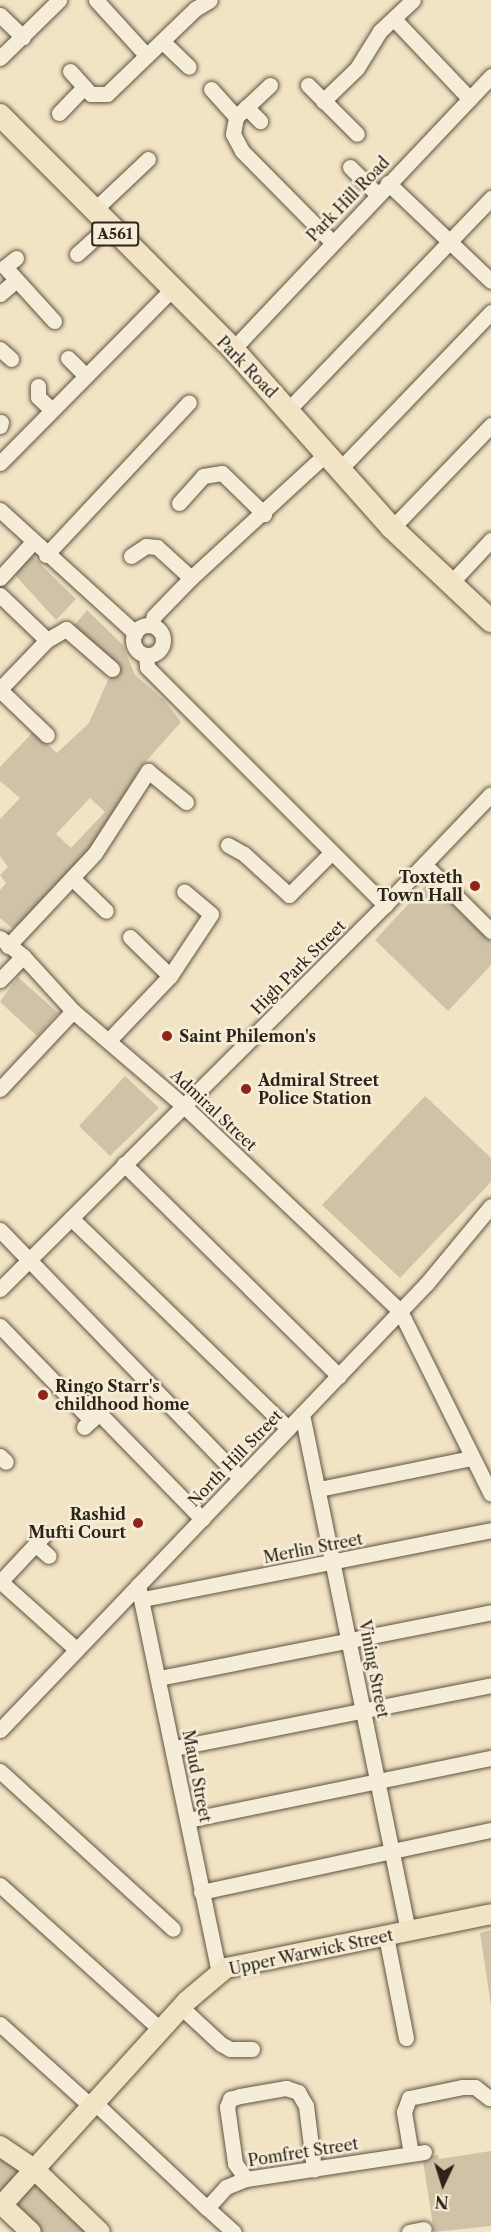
<!DOCTYPE html>
<style>
body{margin:0}
#map{position:relative;width:491px;height:2232px;overflow:hidden;background:#f1e3c3;font-family:"Libre Caslon Text",serif}
div>[style]{position:absolute}
.green>*{inset:0;background:#d0c2a6}
.roads{filter:drop-shadow(0 0 2px #5f5343) drop-shadow(0 0 2px #5f5343)}
.minor>*{height:15px;margin:-7.5px;padding:0 7.5px;transform-origin:7.5px;border-radius:7.5px;background:#f6edd8}
.minor>.ring{margin:-7.5px;padding:0;box-sizing:content-box;background:none;border:15px solid #f6edd8;border-radius:50%}
.major>*{height:20px;margin:-10px;padding:0 10px;transform-origin:10px;border-radius:10px;background:#f1e3c3}
.highway>*{height:22px;margin:-11px;padding:0 11px;transform-origin:11px;border-radius:11px;background:#f1e3c3}
.dots>*{width:16px;height:16px;translate:-50% -50%;box-sizing:border-box;border:3px solid #f6edd8;border-radius:50%}
span{translate:-50% -50%;white-space:nowrap;text-align:center;line-height:1.15;-webkit-text-stroke:5px #f6edd8;paint-order:stroke}
.shield-label span{padding:2px 4px;background:#f6edd8;border:2px solid;border-radius:4px;-webkit-text-stroke-width:0}
.shield-label{font-size:15px;color:#2e2318;font-weight:700}
.street-label{font-size:16px;color:#2e2318}
.poi-label{font-size:16px;color:#2e2318;font-weight:700}
.right{translate:-100% -50%;text-align:right}
.left{translate:0 -50%;text-align:left}
.north{position:absolute;left:413px;top:2154px;width:60px;height:60px;-webkit-text-stroke:4px #f6edd8;paint-order:stroke;rotate:184deg;font-size:16px;font-weight:700;line-height:24px;text-align:center;color:#2e2318}
.north::after{content:'';display:block;margin:auto;width:21px;height:27px;background:#2e2318;clip-path:polygon(50% 0,100% 100%,50% 72%,0 100%)}
</style>
<div id="map">
<div class="green">
<i style="clip-path:polygon(32px 556px,76px 599px,56px 620px,14px 574px)"></i>
<i style="clip-path:polygon(evenodd,87px 610px,122px 644px,135px 675px,164px 700px,181px 722px,140px 768px,92px 851px,13px 929px,0 918px,0 890px,6px 883px,0 875px,8px 867px,0 856px,0 819px,20px 798px,0 781px,0 767px,33px 732px,57px 753px,89px 723px,108px 680px,117px 670px,73px 627px,87px 610px,90px 798px,105px 812px,71px 848px,56px 834px,90px 798px)"></i>
<i style="clip-path:polygon(429px 882px,491px 942px,491px 965px,448px 1011px,375px 940px)"></i>
<i style="clip-path:polygon(18px 977px,58px 1013px,37px 1036px,0 1002px)"></i>
<i style="clip-path:polygon(125px 1076px,159px 1108px,110px 1156px,79px 1126px)"></i>
<i style="clip-path:polygon(425px 1096px,491px 1158px,491px 1182px,400px 1278px,322px 1205px)"></i>
<i style="clip-path:polygon(491px 1930px,491px 2006px,480px 1933px)"></i>
<i style="clip-path:polygon(0 2146px,100px 2232px,31px 2232px,0 2203px)"></i>
<i style="clip-path:polygon(491px 2151px,491px 2226px,434px 2232px,423px 2161px,429px 2156px,438px 2155px,439px 2159px)"></i>
</div>
<div class="roads">
<div class="minor">
<i style="left:96px;top:0;width:74px;rotate:47.7deg"></i>
<i style="left:0;top:15px;width:32px;rotate:44deg"></i>
<i style="left:394px;top:19px;width:110px;rotate:46.5deg"></i>
<i style="left:162px;top:41px;width:37px;rotate:44deg"></i>
<i style="left:0;top:58px;width:83px;rotate:-44.5deg"></i>
<i style="left:70px;top:71px;width:31px;rotate:48deg"></i>
<i style="left:91px;top:94px;width:16px"></i>
<i style="left:107px;top:94px;width:122px;rotate:-44deg"></i>
<i style="left:195px;top:9px;width:17px;rotate:-31deg"></i>
<i style="left:270px;top:85px;width:47px;rotate:136.7deg"></i>
<i style="left:236px;top:117px;width:17px;rotate:100deg"></i>
<i style="left:233px;top:134px;width:19px;rotate:62deg"></i>
<i style="left:242px;top:151px;width:127px;rotate:45.3deg"></i>
<i style="left:308px;top:85px;width:69px;rotate:45deg"></i>
<i style="left:211px;top:89px;width:38px;rotate:48deg"></i>
<i style="left:323px;top:101px;width:47px;rotate:-44.1deg"></i>
<i style="left:357px;top:68px;width:44px;rotate:-58.1deg"></i>
<i style="left:380px;top:31px;width:45px;rotate:-43.2deg"></i>
<i style="left:246px;top:107px;width:20px;rotate:45deg"></i>
<i style="left:59px;top:113px;width:36px;rotate:-46deg"></i>
<i style="left:350px;top:167px;width:38px;rotate:45deg"></i>
<i style="left:388px;top:183px;width:142px;rotate:43.6deg"></i>
<i style="left:92px;top:212px;width:77px;rotate:-43.4deg"></i>
<i style="left:77px;top:254px;width:40px;rotate:-42deg"></i>
<i style="left:16px;top:258px;width:14px;rotate:141deg"></i>
<i style="left:5px;top:267px;width:73px;rotate:47.8deg"></i>
<i style="left:0;top:294px;width:21px;rotate:-41deg"></i>
<i style="left:0;top:349px;width:15px;rotate:42deg"></i>
<i style="left:233px;top:349px;width:376px;rotate:-46.6deg"></i>
<i style="left:68px;top:358px;width:25px;rotate:45deg"></i>
<i style="left:38px;top:386px;width:11px;rotate:90deg"></i>
<i style="left:38px;top:397px;width:19px;rotate:43deg"></i>
<i style="left:288px;top:410px;width:294px;rotate:-46.2deg"></i>
<i style="left:0;top:426px;width:4px;rotate:-76deg"></i>
<i style="left:0;top:463px;width:243px;rotate:-45.3deg"></i>
<i style="left:340px;top:469px;width:218px;rotate:-46.1deg"></i>
<i style="left:179px;top:503px;width:36px;rotate:-48deg"></i>
<i style="left:203px;top:476px;width:19px;rotate:-9deg"></i>
<i style="left:222px;top:473px;width:59px;rotate:44.3deg"></i>
<i style="left:0;top:510px;width:183px;rotate:42.3deg"></i>
<i style="left:392px;top:528px;width:143px;rotate:-46.1deg"></i>
<i style="left:46px;top:555px;width:209px;rotate:-46.9deg"></i>
<i style="left:131px;top:556px;width:18px;rotate:-34deg"></i>
<i style="left:146px;top:546px;width:11px;rotate:5deg"></i>
<i style="left:157px;top:547px;width:46px;rotate:42.4deg"></i>
<i style="left:0;top:578px;width:49px;rotate:-47.5deg"></i>
<i style="left:449px;top:585px;width:62px;rotate:-47deg"></i>
<i style="left:0;top:595px;width:65px;rotate:43.8deg"></i>
<i style="left:151px;top:625px;width:9px;rotate:-72deg"></i>
<i style="left:154px;top:616px;width:53px;rotate:-45.8deg"></i>
<i style="left:191px;top:578px;width:185px;rotate:-42.6deg"></i>
<i class="ring" style="left:133px;top:625px;width:15px;height:15px"></i>
<i style="left:146px;top:655px;width:12px;rotate:85deg"></i>
<i style="left:147px;top:667px;width:337px;rotate:45deg"></i>
<i style="left:0;top:689px;width:68px;rotate:-46.2deg"></i>
<i style="left:47px;top:640px;width:22px;rotate:-30deg"></i>
<i style="left:66px;top:629px;width:61px;rotate:41deg"></i>
<i style="left:0;top:690px;width:65px;rotate:43.8deg"></i>
<i style="left:228px;top:845px;width:18px;rotate:29deg"></i>
<i style="left:244px;top:854px;width:61px;rotate:42.3deg"></i>
<i style="left:289px;top:895px;width:59px;rotate:-45deg"></i>
<i style="left:424px;top:864px;width:95px;rotate:45deg"></i>
<i style="left:72px;top:878px;width:47px;rotate:44.1deg"></i>
<i style="left:130px;top:937px;width:56px;rotate:44.3deg"></i>
<i style="left:0;top:938px;width:29px;rotate:38deg"></i>
<i style="left:23px;top:956px;width:74px;rotate:47.7deg"></i>
<i style="left:73px;top:1011px;width:146px;rotate:40.6deg"></i>
<i style="left:184px;top:1106px;width:298px;rotate:43.5deg"></i>
<i style="left:400px;top:1311px;width:204px;rotate:63.6deg"></i>
<i style="left:8px;top:946px;width:127px;rotate:-46.9deg"></i>
<i style="left:95px;top:853px;width:98px;rotate:-57.1deg"></i>
<i style="left:148px;top:771px;width:49px;rotate:39.2deg"></i>
<i style="left:0;top:980px;width:33px;rotate:-46deg"></i>
<i style="left:110px;top:1039px;width:87px;rotate:-46.4deg"></i>
<i style="left:170px;top:976px;width:74px;rotate:-56.5deg"></i>
<i style="left:211px;top:914px;width:35px;rotate:-140deg"></i>
<i style="left:0;top:1089px;width:107px;rotate:-46.9deg"></i>
<i style="left:124px;top:1164px;width:302px;rotate:44.6deg"></i>
<i style="left:71px;top:1218px;width:302px;rotate:44.1deg"></i>
<i style="left:0;top:1230px;width:345px;rotate:45.9deg"></i>
<i style="left:0;top:1289px;width:544px;rotate:-44.93deg"></i>
<i style="left:385px;top:905px;width:153px;rotate:-46.3deg"></i>
<i style="left:0;top:1326px;width:131px;rotate:45.9deg"></i>
<i style="left:302px;top:1414px;width:528px;rotate:78.41deg"></i>
<i style="left:84px;top:1427px;width:21px;rotate:-43deg"></i>
<i style="left:99px;top:1413px;width:148px;rotate:45.8deg"></i>
<i style="left:0;top:1456px;width:8px;rotate:45deg"></i>
<i style="left:319px;top:1489px;width:156px;rotate:-11.5deg"></i>
<i style="left:35px;top:1544px;width:18px;rotate:41deg"></i>
<i style="left:0;top:1582px;width:63px;rotate:-46.9deg"></i>
<i style="left:1px;top:1582px;width:101px;rotate:41.8deg"></i>
<i style="left:138px;top:1585px;width:396px;rotate:78.2deg"></i>
<i style="left:143px;top:1599px;width:355px;rotate:-11.2deg"></i>
<i style="left:159px;top:1678px;width:338px;rotate:-11.2deg"></i>
<i style="left:0;top:1730px;width:618px;rotate:-46.31deg"></i>
<i style="left:427px;top:1283px;width:100px;rotate:-50.3deg"></i>
<i style="left:174px;top:1748px;width:323px;rotate:-11.2deg"></i>
<i style="left:0;top:1771px;width:234px;rotate:42.4deg"></i>
<i style="left:188px;top:1820px;width:309px;rotate:-11.6deg"></i>
<i style="left:0;top:1885px;width:217px;rotate:42deg"></i>
<i style="left:201px;top:1892px;width:297px;rotate:-12.1deg"></i>
<i style="left:386px;top:1936px;width:104px;rotate:78.9deg"></i>
<i style="left:181px;top:2007px;width:54px;rotate:42.8deg"></i>
<i style="left:221px;top:2044px;width:10px;rotate:29deg"></i>
<i style="left:230px;top:2049px;width:22px"></i>
<i style="left:0;top:2024px;width:124px;rotate:42.1deg"></i>
<i style="left:95px;top:2103px;width:154px;rotate:43.2deg"></i>
<i style="left:207px;top:2208px;width:28px;rotate:-48deg"></i>
<i style="left:226px;top:2187px;width:22px;rotate:-22deg"></i>
<i style="left:246px;top:2179px;width:180px;rotate:-8.6deg"></i>
<i style="left:411px;top:2154px;width:43px;rotate:-99.5deg"></i>
<i style="left:404px;top:2112px;width:15px;rotate:-70deg"></i>
<i style="left:409px;top:2098px;width:54px;rotate:-11.7deg"></i>
<i style="left:462px;top:2087px;width:13px"></i>
<i style="left:475px;top:2087px;width:18px;rotate:38deg"></i>
<i style="left:246px;top:2179px;width:19px;rotate:-125deg"></i>
<i style="left:235px;top:2163px;width:57px;rotate:-98.1deg"></i>
<i style="left:227px;top:2107px;width:9px;rotate:-69deg"></i>
<i style="left:230px;top:2099px;width:10px;rotate:-17deg"></i>
<i style="left:240px;top:2096px;width:47px;rotate:-9.9deg"></i>
<i style="left:286px;top:2088px;width:13px;rotate:18deg"></i>
<i style="left:298px;top:2092px;width:16px;rotate:60deg"></i>
<i style="left:306px;top:2106px;width:64px;rotate:82.8deg"></i>
<i style="left:207px;top:2208px;width:36px;rotate:42deg"></i>
<i style="left:409px;top:2232px;width:15px;rotate:-11deg"></i>
</div>
<div class="major">
<i style="left:0;top:2146px;width:41px;rotate:34.1deg"></i>
<i style="left:34px;top:2169px;width:91px;rotate:43.7deg"></i>
<i style="left:0;top:2203px;width:42px;rotate:43.1deg"></i>
<i style="left:2px;top:2205px;width:275px;rotate:-47.8deg"></i>
<i style="left:187px;top:2001px;width:51px;rotate:-40.2deg"></i>
<i style="left:226px;top:1968px;width:270px;rotate:-11.5deg"></i>
</div>
<div class="highway">
<i style="left:0;top:115px;width:330px;rotate:45.1deg"></i>
<i style="left:233px;top:349px;width:239px;rotate:48.4deg"></i>
<i style="left:392px;top:528px;width:136px;rotate:43.2deg"></i>
</div>
</div>
<div class="dots">
<i style="left:475px;top:886px;background:#8f2418"></i>
<i style="left:167px;top:1036px;background:#8f2418"></i>
<i style="left:246px;top:1089px;background:#8f2418"></i>
<i style="left:43px;top:1395px;background:#8f2418"></i>
<i style="left:138px;top:1523px;background:#8f2418"></i>
</div>
<div class="shield-label">
<span style="left:115px;top:234px">A561</span>
</div>
<div class="street-label">
<span style="left:348px;top:199px;rotate:-46deg">Park Hill Road</span>
<span style="left:247px;top:367px;rotate:46deg">Park Road</span>
<span style="left:298px;top:967px;rotate:-45deg">High Park Street</span>
<span style="left:214px;top:1110px;rotate:43deg">Admiral Street</span>
<span style="left:235px;top:1458px;rotate:-46deg">North Hill Street</span>
<span style="left:313px;top:1548px;rotate:-11deg">Merlin Street</span>
<span style="left:374px;top:1669px;rotate:79deg">Vining Street</span>
<span style="left:197px;top:1776px;rotate:79deg">Maud Street</span>
<span style="left:311px;top:1952px;rotate:-12deg">Upper Warwick Street</span>
<span style="left:303px;top:2152px;rotate:-9deg">Pomfret Street</span>
</div>
<div class="poi-label">
<span class="right" style="left:463px;top:886px">Toxteth<br>Town Hall</span>
<span class="left" style="left:179px;top:1036px">Saint Philemon's</span>
<span class="left" style="left:258px;top:1089px">Admiral Street<br>Police Station</span>
<span class="left" style="left:55px;top:1395px">Ringo Starr's<br>childhood home</span>
<span class="right" style="left:126px;top:1523px">Rashid<br>Mufti Court</span>
</div>
<div class="north">N</div>
</div>
